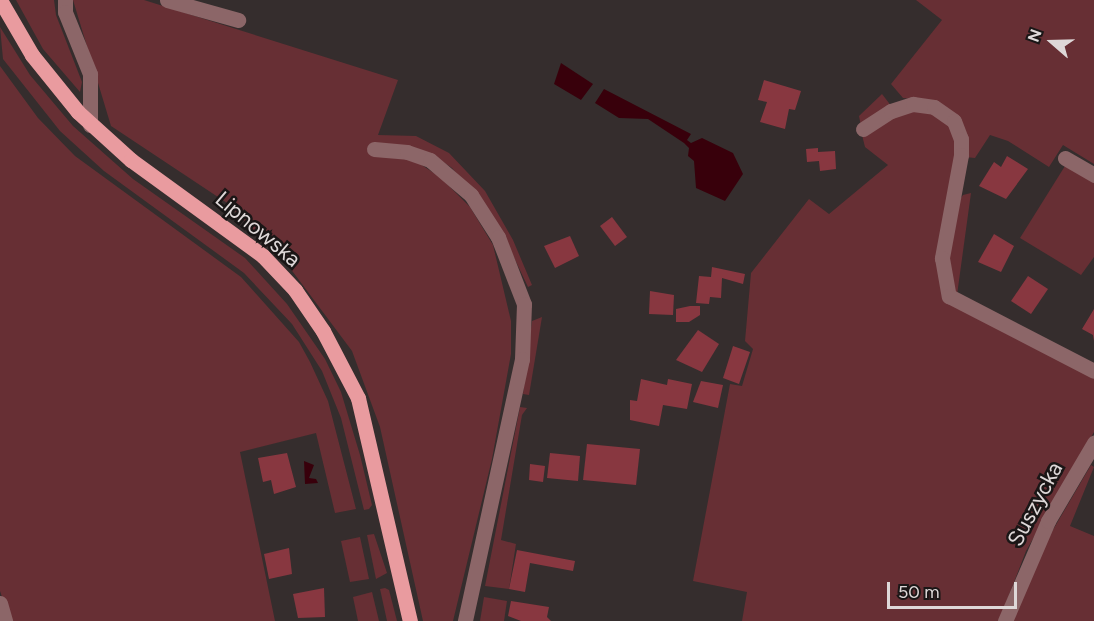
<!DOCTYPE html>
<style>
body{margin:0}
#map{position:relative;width:1094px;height:621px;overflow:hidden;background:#352d2d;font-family:Figtree,sans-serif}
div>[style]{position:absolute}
.green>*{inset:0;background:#672f34}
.water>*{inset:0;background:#38000b}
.building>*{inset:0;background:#883740}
.minor>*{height:15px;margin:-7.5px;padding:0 7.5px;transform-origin:7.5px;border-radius:7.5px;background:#8c6668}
.major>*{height:15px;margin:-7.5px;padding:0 7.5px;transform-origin:7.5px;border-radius:7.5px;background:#e99b9f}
span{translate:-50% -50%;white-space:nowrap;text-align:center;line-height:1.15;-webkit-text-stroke:5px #1a1616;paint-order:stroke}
.street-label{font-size:22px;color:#ded8d8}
.north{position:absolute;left:1022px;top:12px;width:60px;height:60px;-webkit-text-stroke:4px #1a1616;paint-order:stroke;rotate:290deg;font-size:16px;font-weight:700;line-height:24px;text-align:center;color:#ded8d8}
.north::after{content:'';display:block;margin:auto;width:21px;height:27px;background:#ded8d8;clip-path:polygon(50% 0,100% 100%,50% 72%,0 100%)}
.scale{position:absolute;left:887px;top:582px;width:130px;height:27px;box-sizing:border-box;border:3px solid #ded8d8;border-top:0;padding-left:8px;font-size:18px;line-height:21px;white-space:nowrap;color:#ded8d8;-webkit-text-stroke:4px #1a1616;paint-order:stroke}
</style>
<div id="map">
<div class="green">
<i style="clip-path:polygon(16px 0,54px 0,56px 15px,82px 82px,80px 92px,43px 49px)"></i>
<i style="clip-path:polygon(73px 0,144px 0,398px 80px,378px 135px,416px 136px,449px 153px,485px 191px,513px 240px,532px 285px,528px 287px,498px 224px,452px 168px,430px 153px,384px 157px,414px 160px,440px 177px,470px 207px,493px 245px,511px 321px,511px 354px,492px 459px,453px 621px,423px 621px,380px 427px,352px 351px,287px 264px,227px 203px,111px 126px)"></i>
<i style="clip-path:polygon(916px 0,1094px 0,1094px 164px,1063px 145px,1049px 167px,1008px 141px,990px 135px,975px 158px,965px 157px,966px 136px,930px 101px,903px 98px,891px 84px,942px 20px)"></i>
<i style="clip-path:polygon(0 27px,30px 75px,73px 126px,133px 179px,245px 258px,287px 304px,325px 359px,341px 392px,360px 455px,372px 505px,369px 509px,364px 510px,341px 418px,322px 371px,292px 324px,244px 273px,104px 171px,60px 131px,3px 59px)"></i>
<i style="clip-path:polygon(0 66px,38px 118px,75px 156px,241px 277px,299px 342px,310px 362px,328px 401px,356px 509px,335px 513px,316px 433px,240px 452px,275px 621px,10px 621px,0 591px)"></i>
<i style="clip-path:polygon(882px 94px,892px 107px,861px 126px,859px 116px)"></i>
<i style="clip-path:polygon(922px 109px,946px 118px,957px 139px,946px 300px,1094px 374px,1094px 432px,1026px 551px,999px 621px,742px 621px,747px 592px,693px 581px,730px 384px,742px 386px,753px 349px,745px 341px,751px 273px,809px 199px,829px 214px,888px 165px,865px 147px,862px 135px,884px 119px)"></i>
<i style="clip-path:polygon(1065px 166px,1094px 181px,1094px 257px,1081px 275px,1020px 238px)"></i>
<i style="clip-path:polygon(971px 193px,957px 295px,967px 300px,965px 304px,952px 291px,946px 270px,956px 205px,963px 195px)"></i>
<i style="clip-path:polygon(542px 317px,529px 395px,523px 394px,532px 321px)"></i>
<i style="clip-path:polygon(520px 407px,527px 408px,522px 415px,501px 540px,516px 544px,509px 589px,485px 586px)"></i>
<i style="clip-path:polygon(1091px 465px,1094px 467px,1070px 526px,1094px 536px,1094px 621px,1012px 621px,1047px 540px)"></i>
<i style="clip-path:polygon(374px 534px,387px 573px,376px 579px,367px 535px)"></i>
<i style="clip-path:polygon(360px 537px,369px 579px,350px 582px,341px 541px)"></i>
<i style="clip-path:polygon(385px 588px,389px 590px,397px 621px,387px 621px,380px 589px)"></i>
<i style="clip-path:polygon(372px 592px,379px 621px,358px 621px,353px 597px)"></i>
<i style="clip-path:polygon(484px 597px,507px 601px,504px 621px,480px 621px)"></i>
</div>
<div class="water">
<i style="clip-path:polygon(561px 63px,593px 84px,581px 100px,554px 84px)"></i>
<i style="clip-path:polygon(604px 89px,691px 134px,687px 140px,691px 143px,702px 138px,733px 153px,743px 174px,725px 201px,696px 188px,694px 161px,688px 156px,689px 148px,684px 143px,648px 119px,619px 118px,595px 103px)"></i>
<i style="clip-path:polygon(304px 461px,314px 465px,309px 478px,316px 479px,318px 483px,305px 484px)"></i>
</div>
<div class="building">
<i style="clip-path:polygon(764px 80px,801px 91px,795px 110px,789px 109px,785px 129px,760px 122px,767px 102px,758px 100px)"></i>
<i style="clip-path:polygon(818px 148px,818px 152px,835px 151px,836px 169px,820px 171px,819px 161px,807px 162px,806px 149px)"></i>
<i style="clip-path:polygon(1007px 156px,1028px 169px,1006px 199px,979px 186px,994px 162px,1001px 167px)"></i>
<i style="clip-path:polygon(612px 217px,627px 237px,615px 246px,600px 226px)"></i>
<i style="clip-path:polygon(994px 234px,1014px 246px,1001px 272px,978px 262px)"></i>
<i style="clip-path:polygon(570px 236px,579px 256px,555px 268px,544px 246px)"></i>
<i style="clip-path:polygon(712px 267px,745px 274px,743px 284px,722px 278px,721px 298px,710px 297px,709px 304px,696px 303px,699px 276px,711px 277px)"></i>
<i style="clip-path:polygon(1028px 276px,1048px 289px,1031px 314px,1011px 301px)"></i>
<i style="clip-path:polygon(650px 291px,674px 295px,673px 315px,649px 314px)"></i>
<i style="clip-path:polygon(690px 306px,700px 306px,700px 315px,689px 322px,676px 322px,676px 309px)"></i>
<i style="clip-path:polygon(1094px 309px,1094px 341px,1093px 335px,1082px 329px)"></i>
<i style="clip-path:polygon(698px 330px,719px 344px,702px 372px,676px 360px)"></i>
<i style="clip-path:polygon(733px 346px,750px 352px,739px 384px,723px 378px)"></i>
<i style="clip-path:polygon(641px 379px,667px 385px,668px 379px,692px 384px,687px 409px,663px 405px,659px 426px,630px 420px,630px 400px,637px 401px)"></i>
<i style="clip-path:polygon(701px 381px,723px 385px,718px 408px,693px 402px)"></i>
<i style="clip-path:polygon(587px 444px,640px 449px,636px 485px,583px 480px)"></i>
<i style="clip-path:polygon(287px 453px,296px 487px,274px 494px,271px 480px,263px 482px,258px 458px)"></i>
<i style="clip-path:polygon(550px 453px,580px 456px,578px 481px,547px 478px)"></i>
<i style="clip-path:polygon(530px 464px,545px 466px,543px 482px,529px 480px)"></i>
<i style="clip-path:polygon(289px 548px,292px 574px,269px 579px,264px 554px)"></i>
<i style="clip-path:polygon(517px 550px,575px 561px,573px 571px,530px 563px,525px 592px,509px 589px)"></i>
<i style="clip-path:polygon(324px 588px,325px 617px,298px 618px,293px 594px)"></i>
<i style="clip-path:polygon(511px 601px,549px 607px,547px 617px,551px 621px,521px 621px,508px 616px)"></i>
</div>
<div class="minor">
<i style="left:65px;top:0;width:12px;rotate:90deg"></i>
<i style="left:65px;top:12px;width:67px;rotate:68deg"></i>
<i style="left:90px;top:74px;width:51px;rotate:90deg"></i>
<i style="left:167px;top:0;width:74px;rotate:15.7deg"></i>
<i style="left:863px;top:129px;width:33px;rotate:-33deg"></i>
<i style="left:891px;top:111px;width:23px;rotate:-18deg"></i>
<i style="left:913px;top:104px;width:21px;rotate:8deg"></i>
<i style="left:934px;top:107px;width:24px;rotate:35deg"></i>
<i style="left:954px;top:121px;width:19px;rotate:69deg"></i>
<i style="left:961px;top:139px;width:16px;rotate:90deg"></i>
<i style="left:961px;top:155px;width:105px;rotate:100.5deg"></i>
<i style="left:942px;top:258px;width:39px;rotate:80deg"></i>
<i style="left:949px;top:296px;width:163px;rotate:27.3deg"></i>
<i style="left:374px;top:149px;width:33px;rotate:5deg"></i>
<i style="left:407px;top:152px;width:24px;rotate:19deg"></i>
<i style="left:430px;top:160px;width:54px;rotate:40.5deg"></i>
<i style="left:471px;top:195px;width:50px;rotate:57.3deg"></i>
<i style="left:498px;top:237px;width:72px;rotate:68.8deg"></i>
<i style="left:524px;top:304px;width:55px;rotate:92.1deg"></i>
<i style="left:522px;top:359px;width:268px;rotate:102.3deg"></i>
<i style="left:1065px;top:158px;width:34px;rotate:30deg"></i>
<i style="left:0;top:603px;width:19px;rotate:74deg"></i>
<i style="left:1005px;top:621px;width:109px;rotate:-66.7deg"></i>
<i style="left:1048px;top:521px;width:91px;rotate:-59.5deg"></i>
</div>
<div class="major">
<i style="left:0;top:0;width:64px;rotate:59.8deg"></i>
<i style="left:32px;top:55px;width:73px;rotate:51.1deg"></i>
<i style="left:78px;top:112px;width:72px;rotate:42.2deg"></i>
<i style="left:131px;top:160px;width:163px;rotate:36deg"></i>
<i style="left:263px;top:256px;width:47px;rotate:46.7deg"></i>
<i style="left:295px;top:290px;width:50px;rotate:55.7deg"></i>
<i style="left:323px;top:331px;width:76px;rotate:62.4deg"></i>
<i style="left:358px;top:398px;width:229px;rotate:76.9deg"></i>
</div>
<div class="street-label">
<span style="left:258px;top:229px;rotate:40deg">Lipnowska</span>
<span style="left:1035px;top:504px;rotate:-62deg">Suszycka</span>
</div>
<div class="north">N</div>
<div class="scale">50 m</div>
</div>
